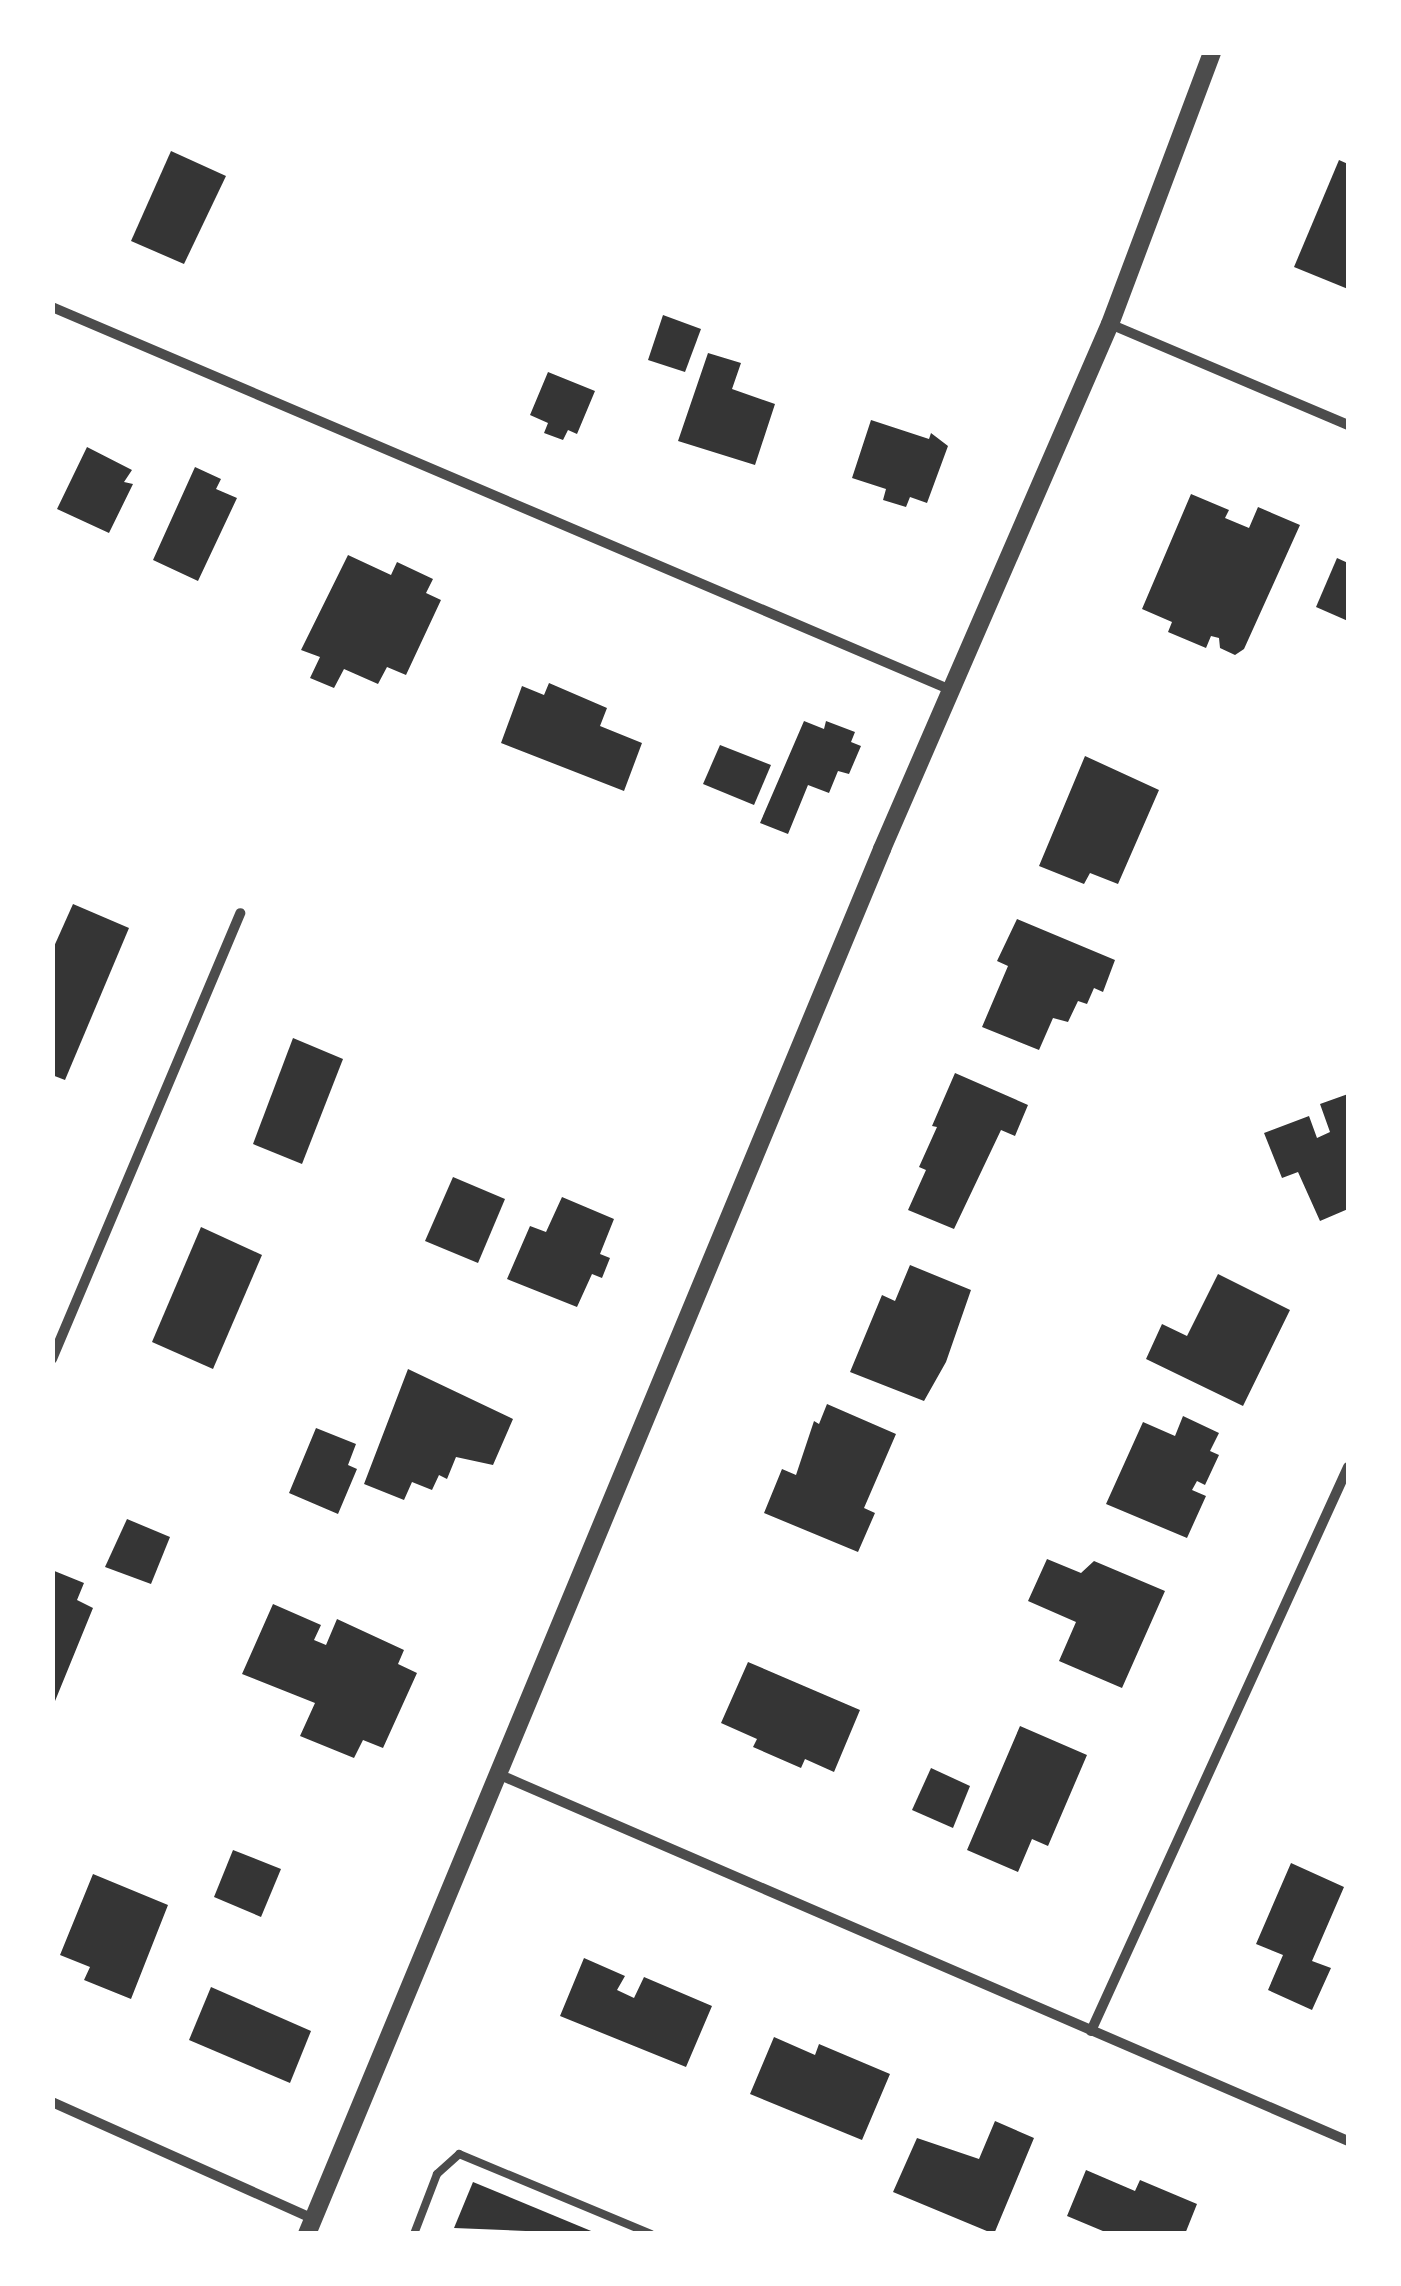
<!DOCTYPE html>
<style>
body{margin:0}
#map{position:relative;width:1401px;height:2286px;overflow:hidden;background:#fff;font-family:Manrope,sans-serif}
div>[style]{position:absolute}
.building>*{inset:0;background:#353535}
.service>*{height:8px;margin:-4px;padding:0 4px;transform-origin:4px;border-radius:4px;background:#4c4c4c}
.minor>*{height:10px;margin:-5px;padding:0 5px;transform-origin:5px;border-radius:5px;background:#4c4c4c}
.tertiary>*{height:18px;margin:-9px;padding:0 9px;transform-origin:9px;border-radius:9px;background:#4c4c4c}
span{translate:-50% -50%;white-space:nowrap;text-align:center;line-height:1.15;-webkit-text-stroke:8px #fff;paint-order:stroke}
.frame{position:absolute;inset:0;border:55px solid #fff;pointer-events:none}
</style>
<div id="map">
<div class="building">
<i style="clip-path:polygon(171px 151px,226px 176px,184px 264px,131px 241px)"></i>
<i style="clip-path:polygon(1339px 160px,1348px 164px,1348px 289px,1294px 267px)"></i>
<i style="clip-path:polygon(663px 315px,701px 329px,685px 372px,648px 360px)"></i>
<i style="clip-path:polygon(708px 353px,741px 363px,732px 389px,775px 404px,755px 465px,678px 441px)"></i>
<i style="clip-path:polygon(548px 372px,595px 391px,577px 434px,568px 430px,563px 440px,544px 433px,548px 423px,530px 415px)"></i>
<i style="clip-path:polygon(871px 420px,929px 439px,931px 433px,948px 446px,927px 503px,910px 497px,906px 507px,883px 500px,886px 489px,852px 478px)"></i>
<i style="clip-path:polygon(87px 447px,132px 470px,124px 482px,133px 484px,109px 533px,57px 509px)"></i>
<i style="clip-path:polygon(195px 467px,221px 479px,216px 489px,237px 498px,198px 581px,153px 560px)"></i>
<i style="clip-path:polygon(1191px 494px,1229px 510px,1225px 518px,1249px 528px,1258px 507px,1300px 525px,1244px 649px,1235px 655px,1220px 648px,1219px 638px,1211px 636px,1206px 648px,1168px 632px,1172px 622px,1142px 609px)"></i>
<i style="clip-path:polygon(348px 555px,391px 575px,397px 562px,433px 579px,426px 593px,441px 600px,406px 675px,387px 667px,378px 684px,344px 669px,334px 688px,310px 678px,320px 657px,301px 650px)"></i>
<i style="clip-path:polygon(1337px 558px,1348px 563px,1348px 621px,1316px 607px)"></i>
<i style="clip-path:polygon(549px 683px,607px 708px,600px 726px,642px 743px,624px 791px,501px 743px,522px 686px,544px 695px)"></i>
<i style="clip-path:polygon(804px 721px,824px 729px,826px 721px,855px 732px,851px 742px,861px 746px,849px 774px,838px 771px,829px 793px,808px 785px,788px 834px,760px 823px)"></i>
<i style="clip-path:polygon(720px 745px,771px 765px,754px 805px,703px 784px)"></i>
<i style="clip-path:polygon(1085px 756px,1159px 790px,1118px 884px,1090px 873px,1084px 884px,1039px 866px)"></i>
<i style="clip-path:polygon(73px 904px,129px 928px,65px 1080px,52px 1075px,52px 951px)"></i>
<i style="clip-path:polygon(1017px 919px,1115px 960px,1103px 992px,1094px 988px,1087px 1004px,1078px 1001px,1068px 1022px,1053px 1018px,1039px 1050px,982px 1027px,1008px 966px,997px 961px)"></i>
<i style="clip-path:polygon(293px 1038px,343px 1059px,302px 1164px,253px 1144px)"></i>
<i style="clip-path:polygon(955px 1073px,1028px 1105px,1015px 1136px,1001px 1130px,954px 1229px,908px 1210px,926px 1170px,919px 1167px,937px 1127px,932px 1126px)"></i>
<i style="clip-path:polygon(1348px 1094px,1348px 1209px,1320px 1221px,1298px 1172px,1282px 1178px,1264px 1133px,1309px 1116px,1317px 1138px,1330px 1132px,1320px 1104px)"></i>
<i style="clip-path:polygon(453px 1177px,505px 1199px,478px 1263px,425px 1241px)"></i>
<i style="clip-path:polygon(562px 1197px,614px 1219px,600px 1254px,610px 1258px,602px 1278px,592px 1274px,577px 1307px,507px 1279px,530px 1226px,546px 1232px)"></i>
<i style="clip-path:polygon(201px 1227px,262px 1255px,213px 1369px,152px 1342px)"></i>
<i style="clip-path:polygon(910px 1265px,971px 1290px,946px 1362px,924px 1401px,850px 1372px,882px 1295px,895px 1301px)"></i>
<i style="clip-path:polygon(1218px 1274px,1290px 1310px,1243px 1406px,1146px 1359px,1162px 1324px,1187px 1336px)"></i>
<i style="clip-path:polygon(408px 1369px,513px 1419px,493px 1465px,456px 1457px,447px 1479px,439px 1475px,432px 1490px,412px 1482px,404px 1500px,364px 1484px)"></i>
<i style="clip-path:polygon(827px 1404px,896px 1434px,864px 1508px,875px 1513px,858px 1552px,764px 1513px,782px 1469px,796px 1475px,814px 1421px,819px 1424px)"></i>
<i style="clip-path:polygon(1183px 1416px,1219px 1433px,1210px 1451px,1219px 1455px,1205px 1485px,1197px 1481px,1192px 1490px,1206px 1496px,1187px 1538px,1106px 1504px,1143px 1422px,1175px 1436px)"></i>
<i style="clip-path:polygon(316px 1428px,356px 1444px,348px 1465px,357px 1469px,338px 1514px,289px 1493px)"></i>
<i style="clip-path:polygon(127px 1519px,170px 1537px,151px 1584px,105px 1567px)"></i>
<i style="clip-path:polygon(1047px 1559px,1081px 1573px,1094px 1561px,1165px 1591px,1122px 1688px,1059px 1661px,1076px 1622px,1028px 1601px)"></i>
<i style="clip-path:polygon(52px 1570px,84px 1583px,77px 1600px,93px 1608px,53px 1706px)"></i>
<i style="clip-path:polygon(273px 1604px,321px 1625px,314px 1640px,326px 1645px,337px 1619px,404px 1650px,398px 1664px,417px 1673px,383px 1748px,363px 1740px,354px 1758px,300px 1736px,315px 1703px,242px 1674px)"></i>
<i style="clip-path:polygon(748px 1662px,860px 1710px,834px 1772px,805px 1759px,801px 1768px,753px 1747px,757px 1739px,721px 1723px)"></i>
<i style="clip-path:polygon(1020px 1726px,1087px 1755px,1048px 1846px,1032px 1839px,1018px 1872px,967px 1850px)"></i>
<i style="clip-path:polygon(931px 1768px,970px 1786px,953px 1828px,912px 1810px)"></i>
<i style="clip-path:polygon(233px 1850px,281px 1869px,261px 1917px,214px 1897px)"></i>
<i style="clip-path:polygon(1291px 1863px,1344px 1887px,1312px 1961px,1331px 1968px,1312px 2010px,1268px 1990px,1283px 1955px,1256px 1944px)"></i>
<i style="clip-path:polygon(93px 1874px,168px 1905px,131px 1999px,84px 1980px,90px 1967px,60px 1955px)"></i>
<i style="clip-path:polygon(584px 1958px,625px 1976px,617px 1990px,634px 1998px,644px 1977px,712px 2006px,686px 2067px,560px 2016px)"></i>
<i style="clip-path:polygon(211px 1987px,311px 2031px,290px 2083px,189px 2040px)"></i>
<i style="clip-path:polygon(774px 2037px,815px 2055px,819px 2044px,890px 2074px,862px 2140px,750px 2094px)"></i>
<i style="clip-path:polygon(995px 2121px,1034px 2138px,994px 2234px,893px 2192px,917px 2138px,979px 2159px)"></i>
<i style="clip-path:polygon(1086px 2170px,1135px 2191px,1140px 2180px,1197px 2204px,1185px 2234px,1110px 2234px,1067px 2216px)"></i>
<i style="clip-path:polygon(473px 2182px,596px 2233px,596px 2234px,454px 2228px)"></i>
</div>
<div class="service">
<i style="left:414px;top:2234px;width:64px;rotate:-69deg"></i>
<i style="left:437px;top:2174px;width:30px;rotate:-42deg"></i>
<i style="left:459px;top:2154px;width:208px;rotate:22.6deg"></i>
</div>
<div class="minor">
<i style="left:52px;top:307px;width:977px;rotate:23.08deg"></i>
<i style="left:1110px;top:324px;width:259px;rotate:23deg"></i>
<i style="left:52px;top:1359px;width:484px;rotate:-67.1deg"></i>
<i style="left:498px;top:1774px;width:926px;rotate:23.35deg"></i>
<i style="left:1091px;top:2031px;width:620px;rotate:-65.5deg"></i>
<i style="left:52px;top:2102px;width:287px;rotate:24.1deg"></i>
</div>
<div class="tertiary">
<i style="left:307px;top:2234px;width:1500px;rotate:-67.45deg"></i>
<i style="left:882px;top:849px;width:572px;rotate:-66.53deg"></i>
<i style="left:1110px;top:324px;width:290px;rotate:-69.4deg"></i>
</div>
<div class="frame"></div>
</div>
